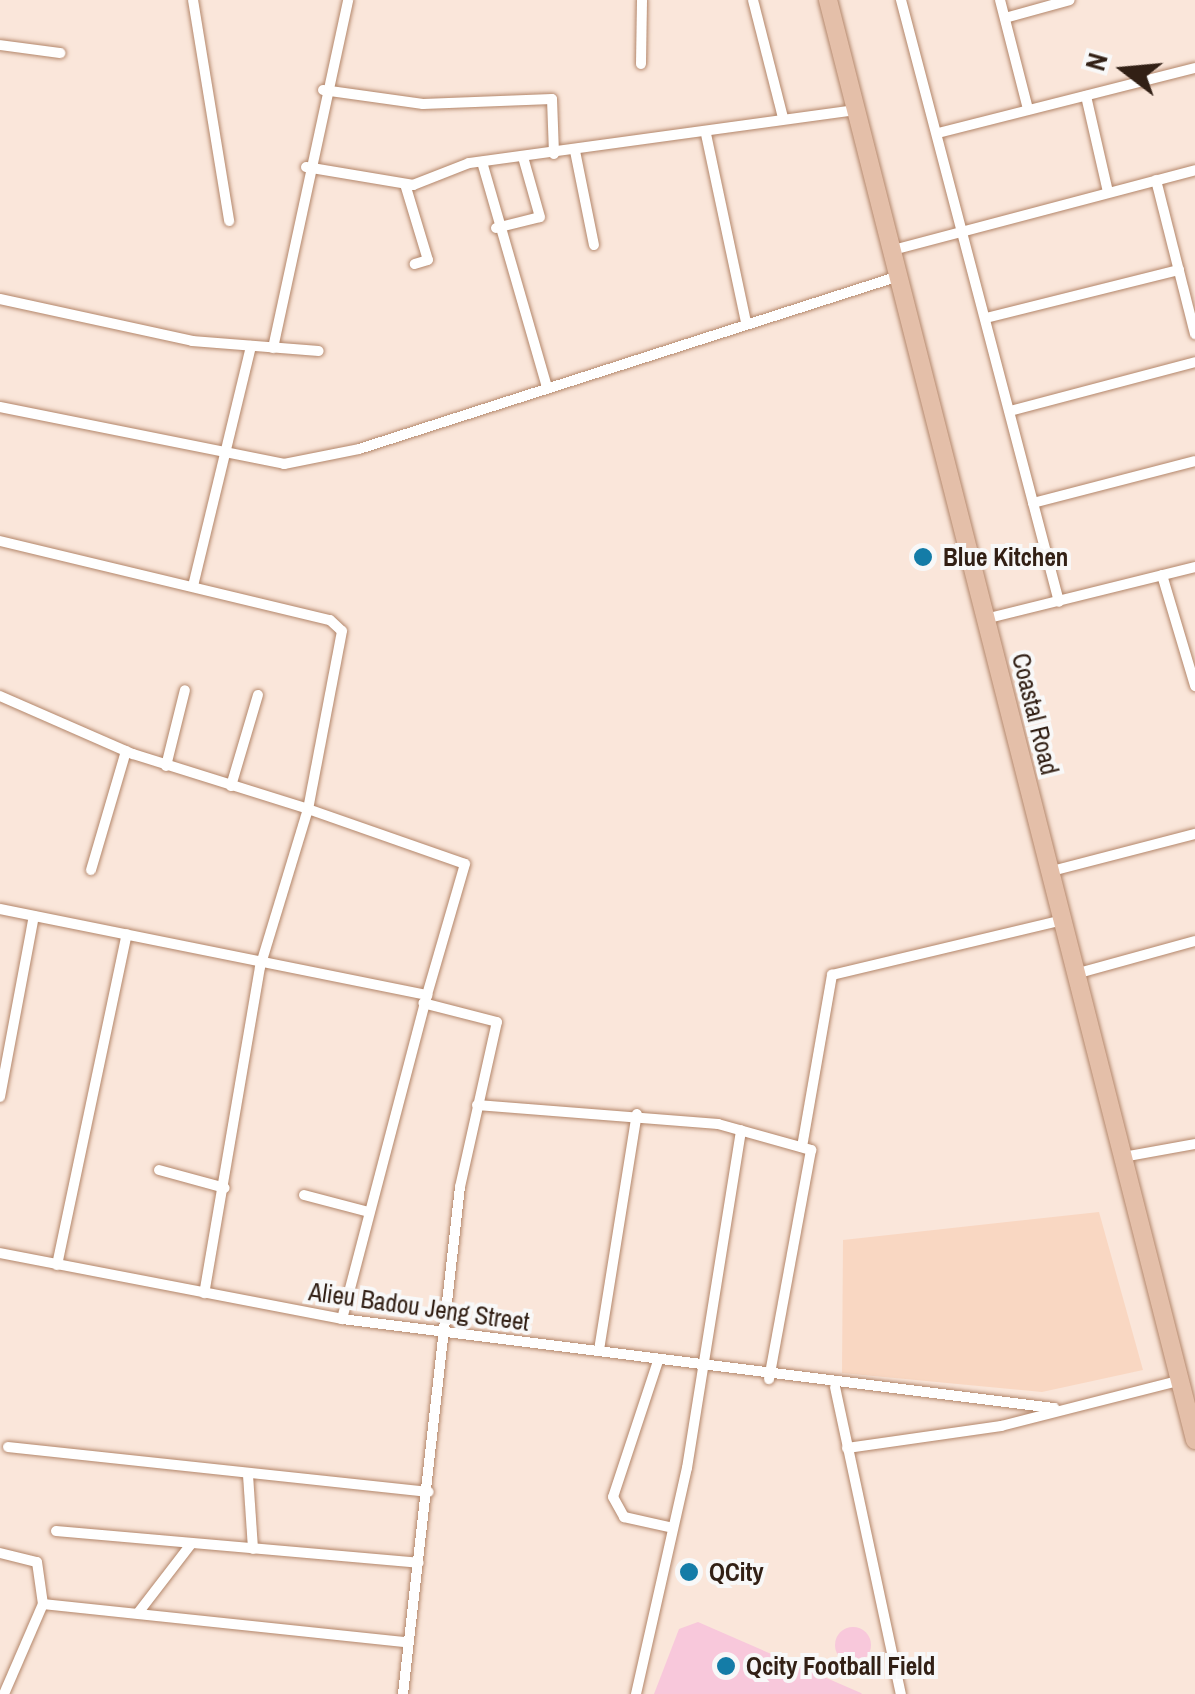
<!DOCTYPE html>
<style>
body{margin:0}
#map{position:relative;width:1195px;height:1694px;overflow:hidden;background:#fae6da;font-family:"Archivo Narrow",sans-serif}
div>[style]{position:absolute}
.built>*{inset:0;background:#f9d7c2}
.green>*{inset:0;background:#f8c8db}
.round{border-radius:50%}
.roads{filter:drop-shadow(0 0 2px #b3866a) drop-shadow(0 0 2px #b3866a)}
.minor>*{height:10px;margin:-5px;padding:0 5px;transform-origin:5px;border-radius:5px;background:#fff}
.primary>*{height:18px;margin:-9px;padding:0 9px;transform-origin:9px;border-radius:9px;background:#e4bfa9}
.dots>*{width:28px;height:28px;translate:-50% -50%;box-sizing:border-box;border:5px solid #f8f8f8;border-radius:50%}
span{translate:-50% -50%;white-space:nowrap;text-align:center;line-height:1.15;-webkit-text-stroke:8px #f8f8f8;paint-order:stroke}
.poi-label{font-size:25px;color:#322015;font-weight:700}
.left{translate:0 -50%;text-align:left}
.street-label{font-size:25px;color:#322015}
.north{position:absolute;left:1075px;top:20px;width:100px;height:100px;-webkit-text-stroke:8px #f8f8f8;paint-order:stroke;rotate:286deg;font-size:28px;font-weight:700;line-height:40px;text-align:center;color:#322015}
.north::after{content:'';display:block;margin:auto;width:35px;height:45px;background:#322015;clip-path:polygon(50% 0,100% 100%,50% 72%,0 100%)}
</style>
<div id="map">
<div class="built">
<i style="clip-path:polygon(1099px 1212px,1143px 1370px,1042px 1392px,842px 1373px,843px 1240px)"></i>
</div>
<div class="green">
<i style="clip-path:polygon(698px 1622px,861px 1693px,862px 1694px,654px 1694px,679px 1629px)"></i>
<i class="round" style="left:835px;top:1627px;width:36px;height:36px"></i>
</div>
<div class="roads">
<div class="minor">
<i style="left:193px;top:0;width:224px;rotate:80.7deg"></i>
<i style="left:753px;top:0;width:122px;rotate:75.7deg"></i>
<i style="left:901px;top:0;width:622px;rotate:75.29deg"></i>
<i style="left:1000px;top:0;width:113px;rotate:75.6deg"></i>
<i style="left:1005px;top:18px;width:67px;rotate:-15.5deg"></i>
<i style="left:0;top:45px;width:61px;rotate:7.6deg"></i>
<i style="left:641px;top:64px;width:64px;rotate:-89.1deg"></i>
<i style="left:323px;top:90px;width:101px;rotate:8deg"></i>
<i style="left:423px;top:104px;width:129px;rotate:-2.2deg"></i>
<i style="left:552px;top:99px;width:55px;rotate:87.9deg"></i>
<i style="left:1086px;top:96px;width:98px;rotate:77.1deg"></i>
<i style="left:938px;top:133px;width:265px;rotate:-14.2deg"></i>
<i style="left:706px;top:134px;width:192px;rotate:78deg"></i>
<i style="left:575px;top:151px;width:96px;rotate:78.6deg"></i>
<i style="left:482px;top:162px;width:234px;rotate:73.9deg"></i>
<i style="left:306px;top:167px;width:109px;rotate:9.5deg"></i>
<i style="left:413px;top:185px;width:60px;rotate:-21.4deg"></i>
<i style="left:469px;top:163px;width:389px;rotate:-7.8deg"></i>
<i style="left:1156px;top:180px;width:159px;rotate:75.8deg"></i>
<i style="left:405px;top:184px;width:79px;rotate:73.2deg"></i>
<i style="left:428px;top:260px;width:14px;rotate:163deg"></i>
<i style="left:496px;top:228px;width:45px;rotate:-14deg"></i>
<i style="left:540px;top:217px;width:62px;rotate:-105.8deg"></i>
<i style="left:893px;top:250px;width:312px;rotate:-14.8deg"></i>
<i style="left:0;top:299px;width:197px;rotate:12.3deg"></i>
<i style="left:192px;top:341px;width:127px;rotate:4.5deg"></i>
<i style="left:986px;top:318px;width:199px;rotate:-14deg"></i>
<i style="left:273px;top:348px;width:356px;rotate:-77.8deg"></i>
<i style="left:0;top:407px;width:290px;rotate:11.3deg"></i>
<i style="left:284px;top:464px;width:76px;rotate:-11.3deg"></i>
<i style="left:359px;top:449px;width:567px;rotate:-17.76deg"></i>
<i style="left:1010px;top:411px;width:191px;rotate:-14.8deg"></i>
<i style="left:1033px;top:503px;width:167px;rotate:-14.5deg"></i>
<i style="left:0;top:541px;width:339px;rotate:13.5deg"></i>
<i style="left:330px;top:620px;width:16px;rotate:43deg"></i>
<i style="left:342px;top:631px;width:181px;rotate:100.8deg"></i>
<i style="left:308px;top:809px;width:166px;rotate:19.3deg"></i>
<i style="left:465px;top:864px;width:136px;rotate:106.2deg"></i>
<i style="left:1162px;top:575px;width:116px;rotate:73.4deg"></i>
<i style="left:193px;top:586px;width:247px;rotate:-76.4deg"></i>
<i style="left:985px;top:619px;width:216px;rotate:-13.9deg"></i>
<i style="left:0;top:696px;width:145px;rotate:23.6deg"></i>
<i style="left:133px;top:754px;width:183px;rotate:17.4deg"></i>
<i style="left:308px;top:809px;width:165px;rotate:106.9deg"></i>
<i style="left:260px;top:967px;width:331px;rotate:99.7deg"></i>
<i style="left:166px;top:766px;width:78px;rotate:-76deg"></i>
<i style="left:231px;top:786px;width:95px;rotate:-73.5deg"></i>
<i style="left:91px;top:870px;width:124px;rotate:-73.6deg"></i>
<i style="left:1048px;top:872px;width:152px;rotate:-14.5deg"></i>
<i style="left:0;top:909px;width:436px;rotate:11.4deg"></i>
<i style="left:427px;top:995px;width:335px;rotate:104.7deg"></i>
<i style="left:1075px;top:974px;width:124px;rotate:-15.4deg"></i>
<i style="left:0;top:1097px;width:184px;rotate:-79.4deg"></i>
<i style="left:477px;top:1105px;width:242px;rotate:4.5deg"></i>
<i style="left:718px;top:1124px;width:97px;rotate:15.6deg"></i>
<i style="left:811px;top:1150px;width:233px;rotate:100.4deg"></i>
<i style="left:802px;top:1147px;width:175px;rotate:-80.1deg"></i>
<i style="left:832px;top:975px;width:233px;rotate:-13.4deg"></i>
<i style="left:1123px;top:1157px;width:73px;rotate:-10.2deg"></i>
<i style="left:159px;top:1170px;width:68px;rotate:15.3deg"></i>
<i style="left:304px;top:1195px;width:67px;rotate:14.7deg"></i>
<i style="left:0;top:1253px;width:348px;rotate:10.9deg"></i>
<i style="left:342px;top:1319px;width:718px;rotate:7.13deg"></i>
<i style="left:57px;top:1265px;width:338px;rotate:-78.1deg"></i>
<i style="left:599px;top:1350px;width:239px;rotate:-80.9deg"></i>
<i style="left:658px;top:1361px;width:143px;rotate:108.3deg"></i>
<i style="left:613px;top:1497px;width:23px;rotate:61deg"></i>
<i style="left:624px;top:1517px;width:50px;rotate:12.7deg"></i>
<i style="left:835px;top:1387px;width:314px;rotate:77.9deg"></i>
<i style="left:8px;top:1447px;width:423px;rotate:6.1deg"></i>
<i style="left:847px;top:1448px;width:156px;rotate:-8.1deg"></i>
<i style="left:1001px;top:1426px;width:186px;rotate:-14.3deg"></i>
<i style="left:248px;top:1475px;width:74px;rotate:86.1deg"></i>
<i style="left:56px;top:1531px;width:364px;rotate:5deg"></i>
<i style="left:0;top:1553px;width:38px;rotate:14deg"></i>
<i style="left:37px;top:1562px;width:42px;rotate:81.9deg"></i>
<i style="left:138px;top:1613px;width:88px;rotate:-52.4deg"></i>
<i style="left:4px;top:1694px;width:98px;rotate:-66.6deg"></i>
<i style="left:43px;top:1604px;width:365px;rotate:6deg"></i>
<i style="left:403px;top:1694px;width:510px;rotate:-83.59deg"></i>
<i style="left:460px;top:1187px;width:169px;rotate:-77.4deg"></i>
<i style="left:497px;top:1022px;width:76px;rotate:-165.6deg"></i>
<i style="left:636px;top:1694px;width:232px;rotate:-77.3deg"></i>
<i style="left:687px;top:1468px;width:342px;rotate:-80.9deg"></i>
</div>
<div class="primary">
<i style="left:828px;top:0;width:1486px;rotate:75.7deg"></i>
</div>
</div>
<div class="dots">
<i style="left:923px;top:557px;background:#147ca7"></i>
<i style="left:689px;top:1572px;background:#147ca7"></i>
<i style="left:726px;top:1666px;background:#147ca7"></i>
</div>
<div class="poi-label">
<span class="left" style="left:943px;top:557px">Blue Kitchen</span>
<span class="left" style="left:709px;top:1572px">QCity</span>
<span class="left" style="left:746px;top:1666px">Qcity Football Field</span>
</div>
<div class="street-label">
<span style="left:1035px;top:714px;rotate:76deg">Coastal Road</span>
<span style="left:419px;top:1307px;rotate:8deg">Alieu Badou Jeng Street</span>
</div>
<div class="north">N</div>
</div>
